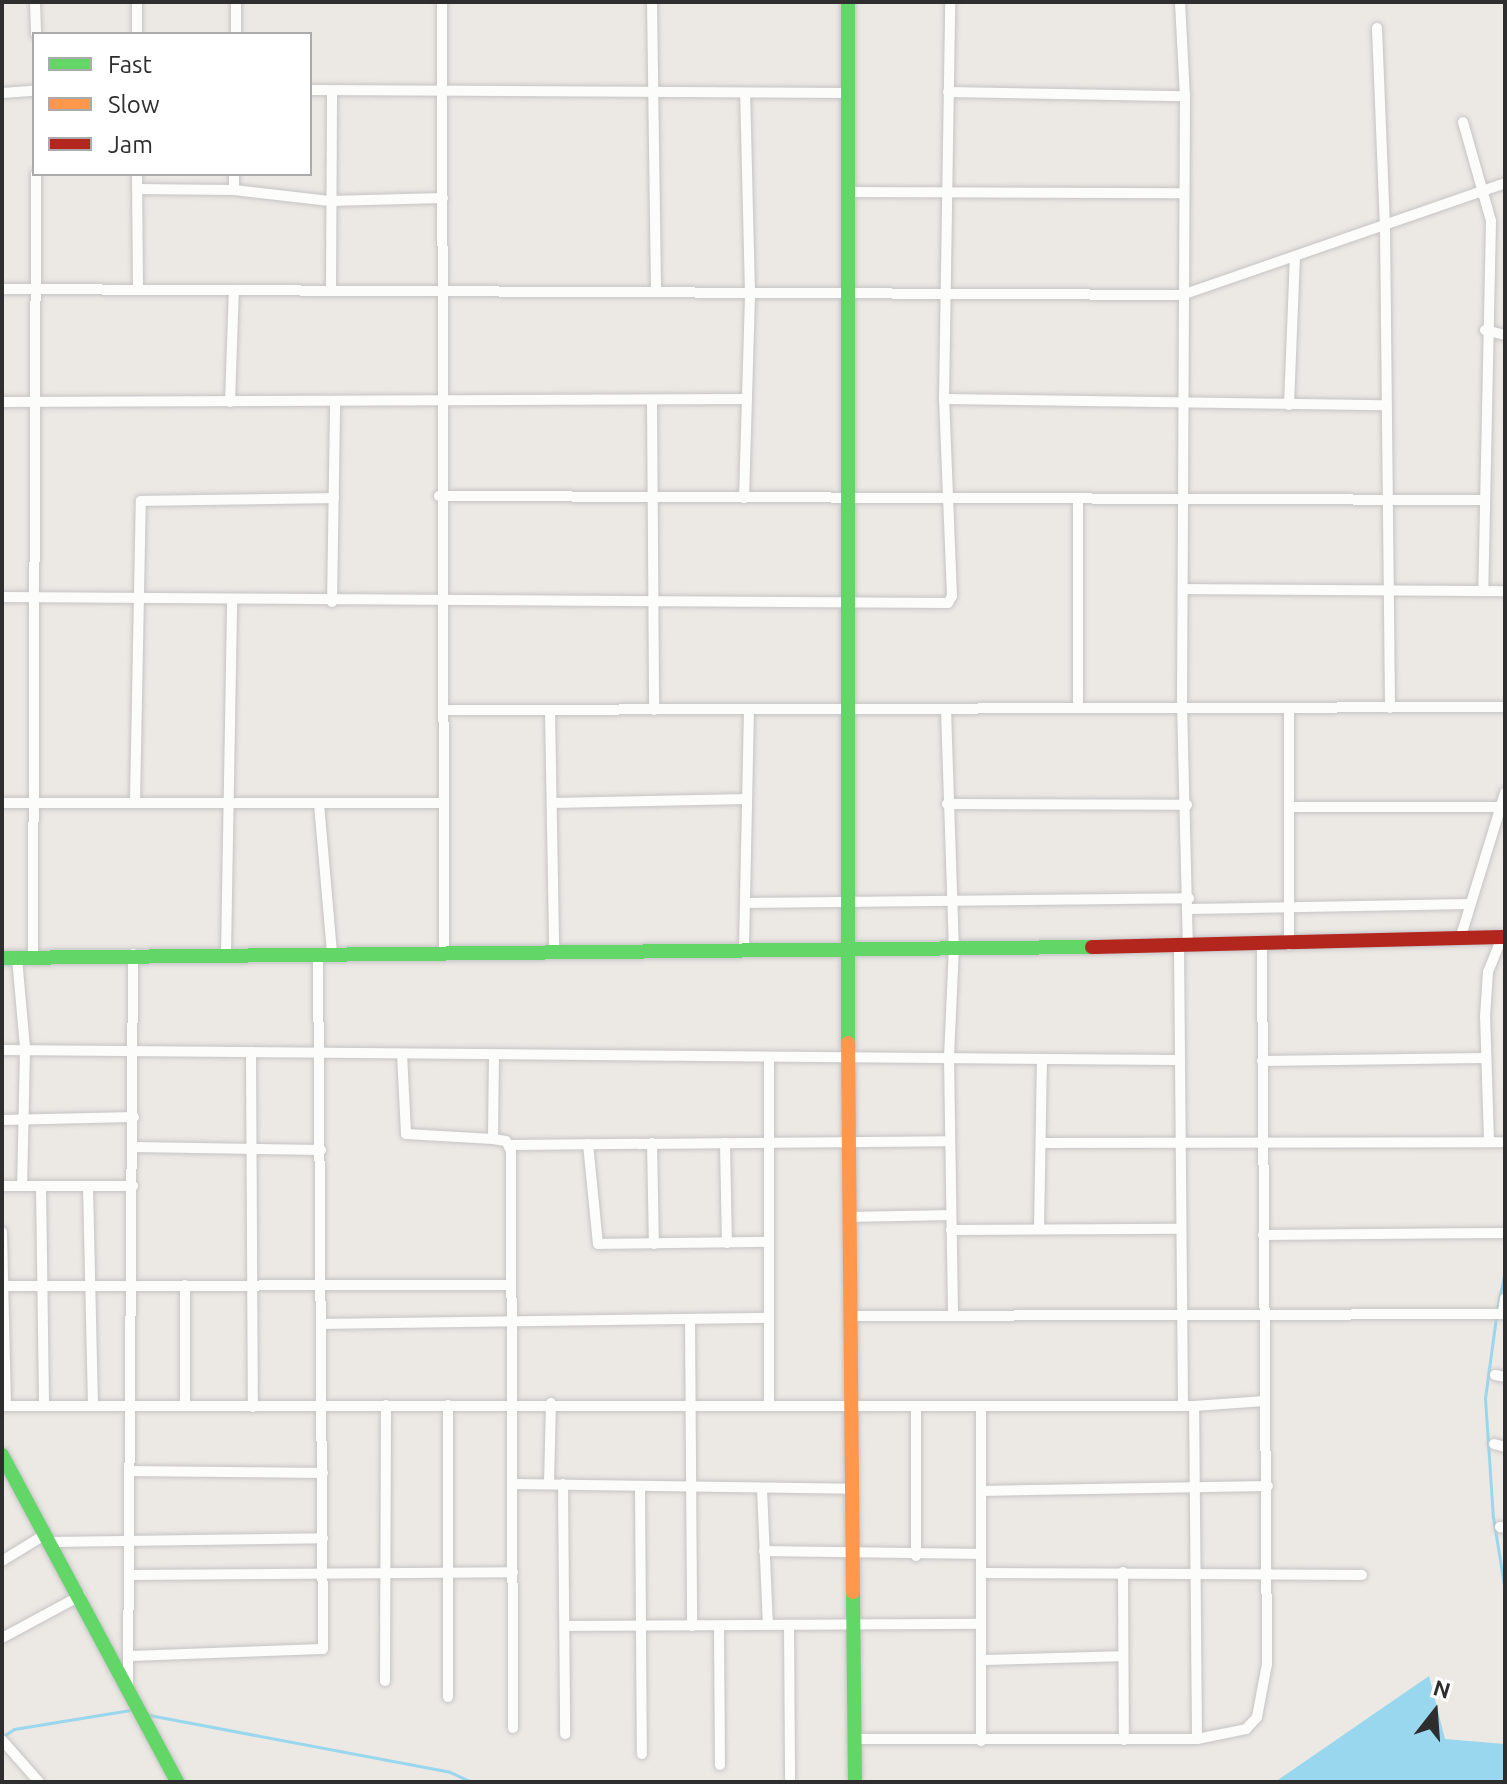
<!DOCTYPE html>
<style>
body{margin:0}
#map{position:relative;width:1507px;height:1784px;overflow:hidden;background:#ece8e4;font-family:Ubuntu,sans-serif}
div>[style]{position:absolute}
.water>*{inset:0;background:#98d7ed}
.stream>*{height:3px;margin:-1.5px;padding:0 1.5px;transform-origin:1.5px;border-radius:1.5px;background:#98d7ed}
.roads{filter:drop-shadow(0 0 2px #c5c4c5) drop-shadow(0 0 2px #c5c4c5)}
.street>*{height:10px;margin:-5px;padding:0 5px;transform-origin:5px;border-radius:5px;background:#fcfcfb}
.fast>*{height:14px;margin:-7px;padding:0 7px;transform-origin:7px;border-radius:7px;background:#63d668}
.slow>*{height:14px;margin:-7px;padding:0 7px;transform-origin:7px;border-radius:7px;background:#ff974d}
.jam>*{height:14px;margin:-7px;padding:0 7px;transform-origin:7px;border-radius:7px;background:#b3261e}
span{translate:-50% -50%;white-space:nowrap;text-align:center;line-height:1.15;-webkit-text-stroke:6px #fff;paint-order:stroke}
.frame{position:absolute;inset:0;border:4px solid #2e2e2e;pointer-events:none}
.legend{position:absolute;left:32px;top:32px;width:280px;height:144px;box-sizing:border-box;background:#fff;border:2px solid #ababab;margin:0;padding:10px 14px;list-style:none;font-size:24px;color:#2e2e2e}
.legend li{display:flex;align-items:center;gap:16px;height:40px}
.legend b{width:40px;border:2px solid #ababab}
.north{position:absolute;left:1395px;top:1672px;width:80px;height:80px;-webkit-text-stroke:6px #fff;paint-order:stroke;rotate:17deg;font-size:22px;font-weight:700;line-height:32px;text-align:center;color:#2e2e2e}
.north::after{content:'';display:block;margin:auto;width:28px;height:36px;background:#2e2e2e;clip-path:polygon(50% 0,100% 100%,50% 72%,0 100%)}
</style>
<div id="map">
<div class="water">
<i style="clip-path:polygon(1429px 1676px,1445px 1739px,1505px 1744px,1505px 1782px,1275px 1782px)"></i>
</div>
<div class="stream">
<i style="left:1505px;top:10px;width:19px;rotate:90deg"></i>
<i style="left:1497px;top:1310px;width:41px;rotate:-78.7deg"></i>
<i style="left:1496px;top:1317px;width:82px;rotate:97.7deg"></i>
<i style="left:1485px;top:1398px;width:119px;rotate:86.2deg"></i>
<i style="left:1493px;top:1517px;width:75px;rotate:80.8deg"></i>
<i style="left:149px;top:1715px;width:306px;rotate:10.7deg"></i>
<i style="left:450px;top:1772px;width:23px;rotate:25deg"></i>
<i style="left:2px;top:1737px;width:14px;rotate:-34deg"></i>
<i style="left:14px;top:1729px;width:118px;rotate:-9.3deg"></i>
</div>
<div class="roads">
<div class="street">
<i style="left:35px;top:2px;width:32px;rotate:88deg"></i>
<i style="left:137px;top:2px;width:32px;rotate:90deg"></i>
<i style="left:442px;top:2px;width:950px;rotate:89.88deg"></i>
<i style="left:652px;top:2px;width:290px;rotate:89.2deg"></i>
<i style="left:1180px;top:2px;width:94px;rotate:87deg"></i>
<i style="left:1185px;top:96px;width:609px;rotate:90.28deg"></i>
<i style="left:1182px;top:705px;width:240px;rotate:88.6deg"></i>
<i style="left:1377px;top:28px;width:200px;rotate:87.7deg"></i>
<i style="left:1385px;top:228px;width:480px;rotate:89.4deg"></i>
<i style="left:236px;top:34px;width:32px;rotate:-90deg"></i>
<i style="left:310px;top:90px;width:538px;rotate:0.32deg"></i>
<i style="left:948px;top:92px;width:237px;rotate:1deg"></i>
<i style="left:2px;top:93px;width:32px;rotate:-4deg"></i>
<i style="left:1463px;top:122px;width:103px;rotate:74.2deg"></i>
<i style="left:1491px;top:221px;width:370px;rotate:91.2deg"></i>
<i style="left:137px;top:174px;width:116px;rotate:89.5deg"></i>
<i style="left:137px;top:189px;width:97px;rotate:0.6deg"></i>
<i style="left:234px;top:190px;width:96px;rotate:6.6deg"></i>
<i style="left:329px;top:201px;width:114px;rotate:-1.5deg"></i>
<i style="left:234px;top:190px;width:16px;rotate:-90deg"></i>
<i style="left:847px;top:192px;width:337px;rotate:0.2deg"></i>
<i style="left:2px;top:289px;width:1180px;rotate:0.29deg"></i>
<i style="left:1182px;top:295px;width:342px;rotate:-19.1deg"></i>
<i style="left:331px;top:290px;width:199px;rotate:-89.7deg"></i>
<i style="left:1485px;top:330px;width:21px;rotate:14deg"></i>
<i style="left:944px;top:399px;width:441px;rotate:0.8deg"></i>
<i style="left:2px;top:402px;width:744px;rotate:-0.23deg"></i>
<i style="left:230px;top:402px;width:112px;rotate:-88deg"></i>
<i style="left:652px;top:402px;width:308px;rotate:89.6deg"></i>
<i style="left:1289px;top:405px;width:147px;rotate:-87.7deg"></i>
<i style="left:439px;top:496px;width:1044px;rotate:0.22deg"></i>
<i style="left:744px;top:498px;width:205px;rotate:-88.3deg"></i>
<i style="left:750px;top:293px;width:200px;rotate:-91.4deg"></i>
<i style="left:1184px;top:589px;width:321px;rotate:0.4deg"></i>
<i style="left:2px;top:597px;width:946px;rotate:0.36deg"></i>
<i style="left:948px;top:603px;width:8px;rotate:-60deg"></i>
<i style="left:952px;top:596px;width:197px;rotate:-92.3deg"></i>
<i style="left:944px;top:399px;width:397px;rotate:-89.1deg"></i>
<i style="left:332px;top:602px;width:200px;rotate:-89.1deg"></i>
<i style="left:1078px;top:707px;width:206px;rotate:-90deg"></i>
<i style="left:444px;top:710px;width:1061px;rotate:-0.16deg"></i>
<i style="left:550px;top:710px;width:238px;rotate:89deg"></i>
<i style="left:946px;top:710px;width:237px;rotate:88.1deg"></i>
<i style="left:954px;top:947px;width:111px;rotate:92.6deg"></i>
<i style="left:949px;top:1058px;width:258px;rotate:89.1deg"></i>
<i style="left:135px;top:802px;width:301px;rotate:-88.9deg"></i>
<i style="left:141px;top:501px;width:193px;rotate:-0.9deg"></i>
<i style="left:2px;top:803px;width:442px"></i>
<i style="left:552px;top:803px;width:195px;rotate:-1.2deg"></i>
<i style="left:319px;top:804px;width:150px;rotate:85deg"></i>
<i style="left:947px;top:804px;width:240px;rotate:0.2deg"></i>
<i style="left:1289px;top:807px;width:216px"></i>
<i style="left:745px;top:903px;width:444px;rotate:-0.6deg"></i>
<i style="left:1189px;top:909px;width:281px;rotate:-1deg"></i>
<i style="left:1460px;top:939px;width:153px;rotate:-72.9deg"></i>
<i style="left:1179px;top:945px;width:461px;rotate:89.5deg"></i>
<i style="left:1289px;top:945px;width:237px;rotate:-90deg"></i>
<i style="left:744px;top:947px;width:237px;rotate:-88.8deg"></i>
<i style="left:226px;top:953px;width:352px;rotate:-89deg"></i>
<i style="left:17px;top:958px;width:90px;rotate:84.9deg"></i>
<i style="left:25px;top:1048px;width:138px;rotate:91.2deg"></i>
<i style="left:33px;top:958px;width:784px;rotate:-89.78deg"></i>
<i style="left:2px;top:1050px;width:1175px;rotate:0.49deg"></i>
<i style="left:251px;top:1052px;width:355px;rotate:89.7deg"></i>
<i style="left:402px;top:1054px;width:80px;rotate:87.1deg"></i>
<i style="left:406px;top:1134px;width:87px;rotate:3.3deg"></i>
<i style="left:494px;top:1055px;width:84px;rotate:90.7deg"></i>
<i style="left:493px;top:1139px;width:13px;rotate:9deg"></i>
<i style="left:506px;top:1141px;width:11px;rotate:63deg"></i>
<i style="left:511px;top:1151px;width:577px;rotate:89.8deg"></i>
<i style="left:769px;top:1057px;width:348px;rotate:90deg"></i>
<i style="left:1262px;top:1061px;width:222px;rotate:-0.8deg"></i>
<i style="left:2px;top:1120px;width:132px;rotate:-1.3deg"></i>
<i style="left:1489px;top:1141px;width:124px;rotate:-91.8deg"></i>
<i style="left:1485px;top:1017px;width:45px;rotate:-86.2deg"></i>
<i style="left:1488px;top:972px;width:38px;rotate:-68deg"></i>
<i style="left:652px;top:1143px;width:101px;rotate:88.9deg"></i>
<i style="left:725px;top:1143px;width:100px;rotate:88.9deg"></i>
<i style="left:1042px;top:1143px;width:463px;rotate:-0.1deg"></i>
<i style="left:588px;top:1144px;width:100px;rotate:84.3deg"></i>
<i style="left:598px;top:1244px;width:170px;rotate:-0.7deg"></i>
<i style="left:510px;top:1145px;width:440px;rotate:-0.5deg"></i>
<i style="left:133px;top:1147px;width:188px;rotate:0.9deg"></i>
<i style="left:2px;top:1186px;width:131px"></i>
<i style="left:41px;top:1186px;width:220px;rotate:89.2deg"></i>
<i style="left:88px;top:1186px;width:220px;rotate:88.7deg"></i>
<i style="left:850px;top:1217px;width:100px;rotate:-1.1deg"></i>
<i style="left:1039px;top:1229px;width:170px;rotate:-89deg"></i>
<i style="left:951px;top:1230px;width:228px;rotate:-0.3deg"></i>
<i style="left:2px;top:1232px;width:174px;rotate:88.7deg"></i>
<i style="left:1263px;top:1235px;width:242px;rotate:-0.5deg"></i>
<i style="left:185px;top:1285px;width:121px;rotate:90deg"></i>
<i style="left:4px;top:1286px;width:507px;rotate:-0.11deg"></i>
<i style="left:1503px;top:1313px;width:15px;rotate:-82deg"></i>
<i style="left:850px;top:1316px;width:655px;rotate:-0.17deg"></i>
<i style="left:690px;top:1319px;width:307px;rotate:89.6deg"></i>
<i style="left:322px;top:1324px;width:446px;rotate:-0.8deg"></i>
<i style="left:1495px;top:1375px;width:10px;rotate:11deg"></i>
<i style="left:2px;top:1406px;width:1192px"></i>
<i style="left:1194px;top:1406px;width:71px;rotate:-4deg"></i>
<i style="left:1494px;top:1444px;width:11px;rotate:15deg"></i>
<i style="left:131px;top:1471px;width:192px;rotate:0.6deg"></i>
<i style="left:513px;top:1484px;width:339px;rotate:0.8deg"></i>
<i style="left:549px;top:1484px;width:81px;rotate:-88.6deg"></i>
<i style="left:563px;top:1484px;width:250px;rotate:89.5deg"></i>
<i style="left:640px;top:1487px;width:267px;rotate:89.6deg"></i>
<i style="left:762px;top:1489px;width:136px;rotate:87.5deg"></i>
<i style="left:981px;top:1491px;width:287px;rotate:-1deg"></i>
<i style="left:1500px;top:1527px;width:5px;rotate:11deg"></i>
<i style="left:50px;top:1542px;width:273px;rotate:-0.8deg"></i>
<i style="left:764px;top:1551px;width:217px;rotate:0.8deg"></i>
<i style="left:916px;top:1556px;width:150px;rotate:-90deg"></i>
<i style="left:2px;top:1561px;width:52px;rotate:-31.5deg"></i>
<i style="left:1123px;top:1572px;width:168px;rotate:89.7deg"></i>
<i style="left:981px;top:1573px;width:381px;rotate:0.3deg"></i>
<i style="left:131px;top:1575px;width:382px;rotate:-0.4deg"></i>
<i style="left:789px;top:1625px;width:153px;rotate:89.6deg"></i>
<i style="left:566px;top:1626px;width:415px;rotate:-0.3deg"></i>
<i style="left:719px;top:1626px;width:139px;rotate:89.6deg"></i>
<i style="left:2px;top:1638px;width:89px;rotate:-28.3deg"></i>
<i style="left:129px;top:1656px;width:194px;rotate:-2.1deg"></i>
<i style="left:323px;top:1649px;width:696px;rotate:-90.41deg"></i>
<i style="left:981px;top:1660px;width:142px;rotate:-1.6deg"></i>
<i style="left:385px;top:1681px;width:276px;rotate:-89.8deg"></i>
<i style="left:128px;top:1686px;width:732px;rotate:-89.61deg"></i>
<i style="left:448px;top:1697px;width:292px;rotate:-90deg"></i>
<i style="left:855px;top:1739px;width:342px"></i>
<i style="left:1197px;top:1739px;width:333px;rotate:-90.5deg"></i>
<i style="left:1197px;top:1739px;width:50px;rotate:-11.5deg"></i>
<i style="left:1246px;top:1729px;width:16px;rotate:-47deg"></i>
<i style="left:1257px;top:1717px;width:54px;rotate:-79.3deg"></i>
<i style="left:1267px;top:1664px;width:719px;rotate:-90.4deg"></i>
<i style="left:2px;top:1740px;width:56px;rotate:48.6deg"></i>
<i style="left:981px;top:1741px;width:335px;rotate:-90deg"></i>
</div>
<div class="fast">
<i style="left:2px;top:958px;width:1090px;rotate:-0.58deg"></i>
<i style="left:848px;top:1043px;width:1041px;rotate:-90deg"></i>
<i style="left:2px;top:1455px;width:371px;rotate:61.8deg"></i>
<i style="left:853px;top:1592px;width:186px;rotate:89.4deg"></i>
</div>
<div class="slow">
<i style="left:848px;top:1043px;width:549px;rotate:89.48deg"></i>
</div>
<div class="jam">
<i style="left:1092px;top:947px;width:413px;rotate:-1.4deg"></i>
</div>
</div>
<div class="frame"></div>
<ul class="legend">
<li><b style="height:10px;background:#63d668"></b>Fast</li>
<li><b style="height:10px;background:#ff974d"></b>Slow</li>
<li><b style="height:10px;background:#b3261e"></b>Jam</li>
</ul>
<div class="north">N</div>
</div>
